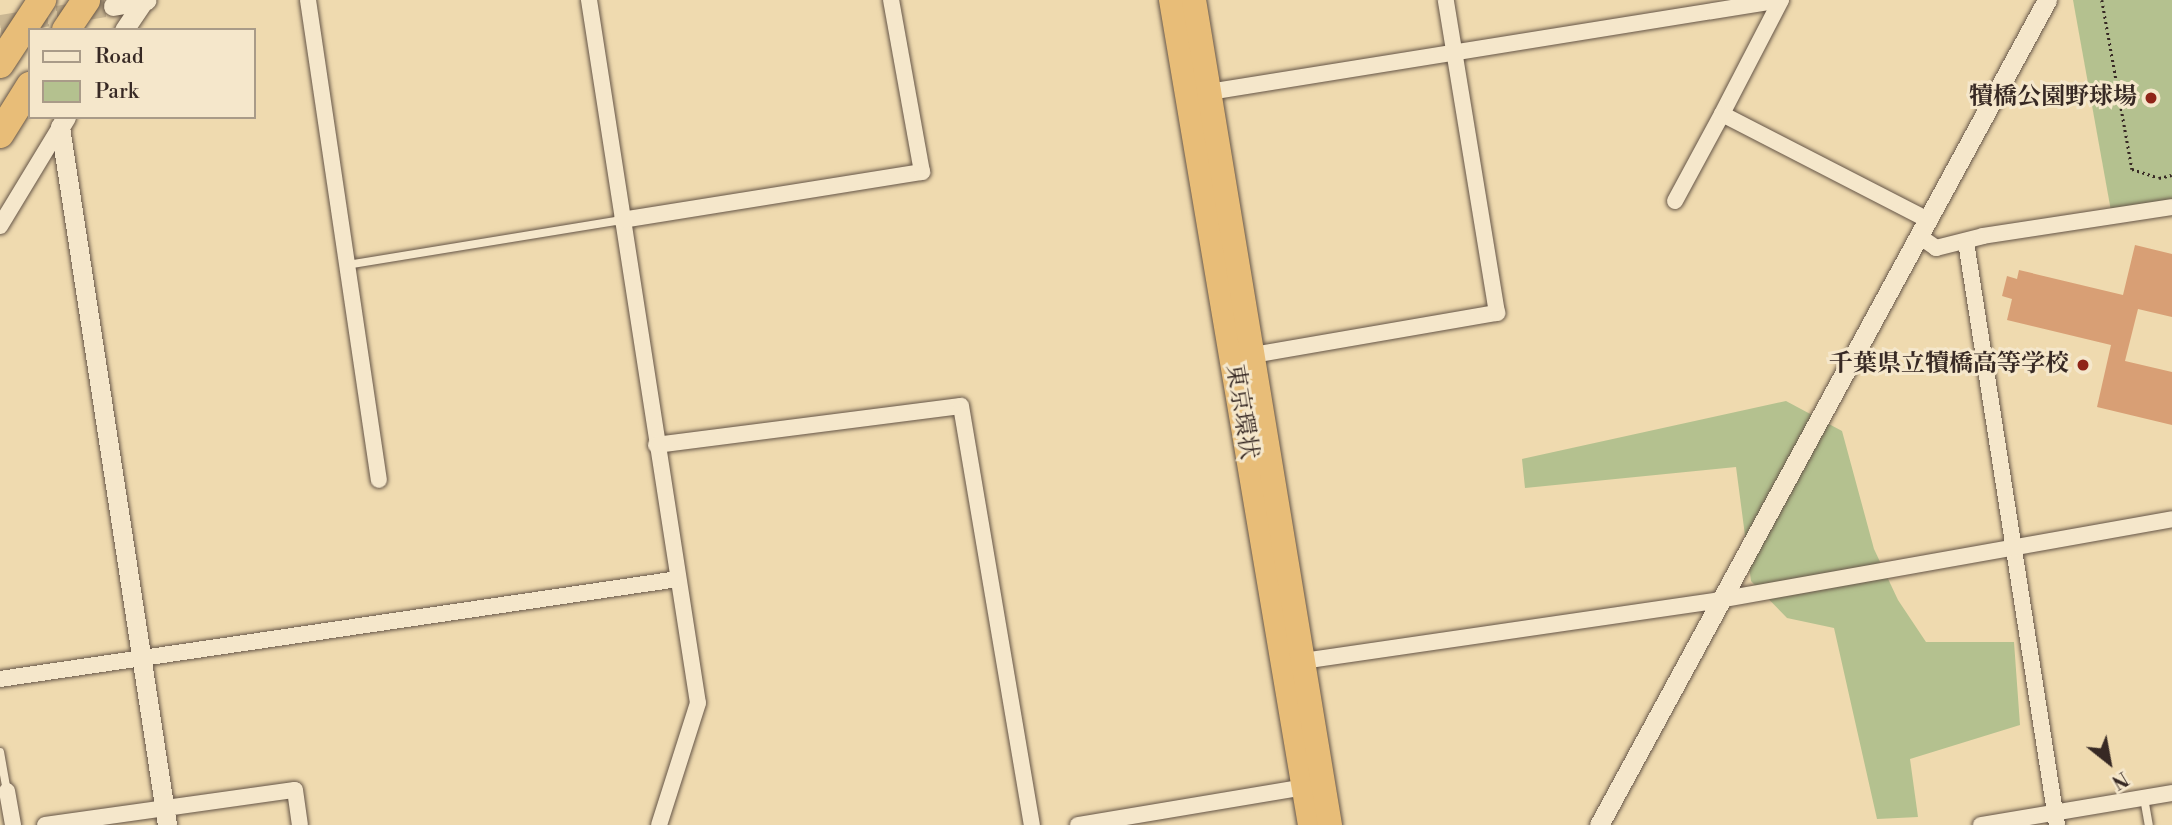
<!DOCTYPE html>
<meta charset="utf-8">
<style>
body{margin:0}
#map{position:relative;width:2172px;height:825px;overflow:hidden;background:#efdaaf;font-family:"Libre Bodoni","Noto Serif JP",serif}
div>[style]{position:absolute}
.green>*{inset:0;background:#b4c18f}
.building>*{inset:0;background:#d89f75}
.tertiary-tunnel>*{height:19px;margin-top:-9.5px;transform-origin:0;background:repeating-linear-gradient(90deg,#cab793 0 19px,transparent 0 29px)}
.path>*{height:2.5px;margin-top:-1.25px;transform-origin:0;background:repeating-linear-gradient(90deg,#372924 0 2px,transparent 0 5.5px)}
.roads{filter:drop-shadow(0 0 2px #655547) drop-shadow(0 0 2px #655547)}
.service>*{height:8px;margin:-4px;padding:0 4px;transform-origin:4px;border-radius:4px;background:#f5e7cb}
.minor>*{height:16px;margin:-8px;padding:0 8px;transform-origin:8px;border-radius:8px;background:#f5e7cb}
.tertiary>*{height:19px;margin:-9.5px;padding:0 9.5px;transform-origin:9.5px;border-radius:9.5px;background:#f5e7cb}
.trunk>*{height:24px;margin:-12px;padding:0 12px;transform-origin:12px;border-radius:12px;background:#e8bd78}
.motorway>*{height:28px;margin:-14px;padding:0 14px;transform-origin:14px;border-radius:14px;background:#e8bd78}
.dots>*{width:19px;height:19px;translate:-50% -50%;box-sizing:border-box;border:4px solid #f5e7cb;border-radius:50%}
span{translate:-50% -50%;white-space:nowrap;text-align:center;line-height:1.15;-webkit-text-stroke:6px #f5e7cb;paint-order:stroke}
.poi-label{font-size:24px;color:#372924;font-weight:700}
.right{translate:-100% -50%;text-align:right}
.street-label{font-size:24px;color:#372924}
.legend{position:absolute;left:28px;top:28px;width:228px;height:91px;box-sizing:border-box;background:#f5e7cb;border:2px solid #a99b88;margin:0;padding:9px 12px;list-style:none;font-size:21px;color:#372924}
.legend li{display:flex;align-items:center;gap:14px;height:35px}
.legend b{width:35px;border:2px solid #a99b88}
.north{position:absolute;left:2074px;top:727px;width:70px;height:70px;-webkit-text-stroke:5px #f5e7cb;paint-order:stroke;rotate:149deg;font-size:19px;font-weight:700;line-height:28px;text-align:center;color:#372924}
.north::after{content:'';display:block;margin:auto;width:24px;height:32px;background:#372924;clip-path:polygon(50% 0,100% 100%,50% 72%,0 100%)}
</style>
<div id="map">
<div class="green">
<i style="clip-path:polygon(2073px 0,2172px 0,2172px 201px,2111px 211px)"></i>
<i style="clip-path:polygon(1786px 401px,1842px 431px,1874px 549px,1898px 600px,1926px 642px,2014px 642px,2020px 725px,1910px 759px,1918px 817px,1877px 819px,1834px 628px,1787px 618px,1751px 581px,1736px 467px,1525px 488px,1522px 459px)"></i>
</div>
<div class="building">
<i style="clip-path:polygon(2135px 245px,2172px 254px,2172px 317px,2138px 309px,2125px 361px,2172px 372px,2172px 425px,2097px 407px,2111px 345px,2007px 320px,2012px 299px,2002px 296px,2007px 276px,2017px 279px,2019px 270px,2123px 295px)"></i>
</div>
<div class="tertiary-tunnel">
<i style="left:0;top:24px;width:114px;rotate:-9.1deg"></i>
</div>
<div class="path">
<i style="left:2102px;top:0;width:172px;rotate:79.9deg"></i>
<i style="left:2132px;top:169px;width:28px;rotate:18deg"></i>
<i style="left:2159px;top:178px;width:13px;rotate:-13deg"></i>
</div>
<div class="roads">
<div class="service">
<i style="left:347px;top:265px;width:279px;rotate:-9.3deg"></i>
<i style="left:0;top:752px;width:40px;rotate:80deg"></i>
<i style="left:2144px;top:798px;width:27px;rotate:80deg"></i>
</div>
<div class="minor">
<i style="left:308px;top:0;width:485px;rotate:81.6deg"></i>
<i style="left:589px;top:0;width:711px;rotate:81.19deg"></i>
<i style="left:698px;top:703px;width:128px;rotate:107.7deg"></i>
<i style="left:1781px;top:0;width:128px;rotate:117.4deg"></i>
<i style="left:1722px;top:114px;width:232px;rotate:27.2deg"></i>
<i style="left:1209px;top:92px;width:579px;rotate:-9.14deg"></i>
<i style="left:1675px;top:201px;width:99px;rotate:-61.6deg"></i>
<i style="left:622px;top:220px;width:304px;rotate:-9.1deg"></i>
<i style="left:922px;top:172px;width:175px;rotate:-100.2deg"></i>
<i style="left:0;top:226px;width:116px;rotate:-58.8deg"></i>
<i style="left:1919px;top:236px;width:21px;rotate:35deg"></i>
<i style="left:1936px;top:248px;width:49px;rotate:-14.3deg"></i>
<i style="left:1983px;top:236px;width:191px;rotate:-8.7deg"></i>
<i style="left:1966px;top:242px;width:590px;rotate:81.13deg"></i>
<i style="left:1253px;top:355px;width:248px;rotate:-9.8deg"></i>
<i style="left:1497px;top:313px;width:317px;rotate:-99.3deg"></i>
<i style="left:656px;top:445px;width:307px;rotate:-7.3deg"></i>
<i style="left:961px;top:406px;width:425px;rotate:80.4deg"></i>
<i style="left:1303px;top:661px;width:420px;rotate:-8.3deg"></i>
<i style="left:1719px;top:600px;width:460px;rotate:-10.1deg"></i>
<i style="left:0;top:679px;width:685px;rotate:-8.39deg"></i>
<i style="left:7px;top:791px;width:35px;rotate:80deg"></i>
<i style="left:45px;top:825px;width:252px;rotate:-8deg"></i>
<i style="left:295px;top:790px;width:35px;rotate:82deg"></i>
<i style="left:1078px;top:825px;width:235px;rotate:-9.5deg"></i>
<i style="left:1981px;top:825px;width:194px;rotate:-9.5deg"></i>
</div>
<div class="tertiary">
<i style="left:113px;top:6px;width:34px;rotate:-10deg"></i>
<i style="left:124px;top:30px;width:36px;rotate:-56deg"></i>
<i style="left:66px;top:117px;width:12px;rotate:121deg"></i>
<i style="left:60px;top:127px;width:706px;rotate:81.28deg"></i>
<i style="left:1599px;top:825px;width:939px;rotate:-61.5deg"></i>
</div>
<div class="trunk">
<i style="left:1171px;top:0;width:837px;rotate:80.44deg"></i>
<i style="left:1194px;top:0;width:836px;rotate:80.64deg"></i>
</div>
<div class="motorway">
<i style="left:66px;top:30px;width:36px;rotate:-56deg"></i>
<i style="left:0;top:64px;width:77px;rotate:-56.7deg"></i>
<i style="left:0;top:134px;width:57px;rotate:-58deg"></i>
</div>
</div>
<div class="dots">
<i style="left:2151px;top:98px;background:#8f2418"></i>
<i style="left:2083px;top:365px;background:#8f2418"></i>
</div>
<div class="poi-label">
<span class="right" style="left:2137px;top:98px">犢橋公園野球場</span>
<span class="right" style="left:2069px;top:365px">千葉県立犢橋高等学校</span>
</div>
<div class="street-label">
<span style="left:1241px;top:412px;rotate:81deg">東京環状</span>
</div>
<ul class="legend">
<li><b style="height:9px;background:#f5e7cb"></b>Road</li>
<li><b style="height:19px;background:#b4c18f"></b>Park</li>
</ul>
<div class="north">N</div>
</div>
